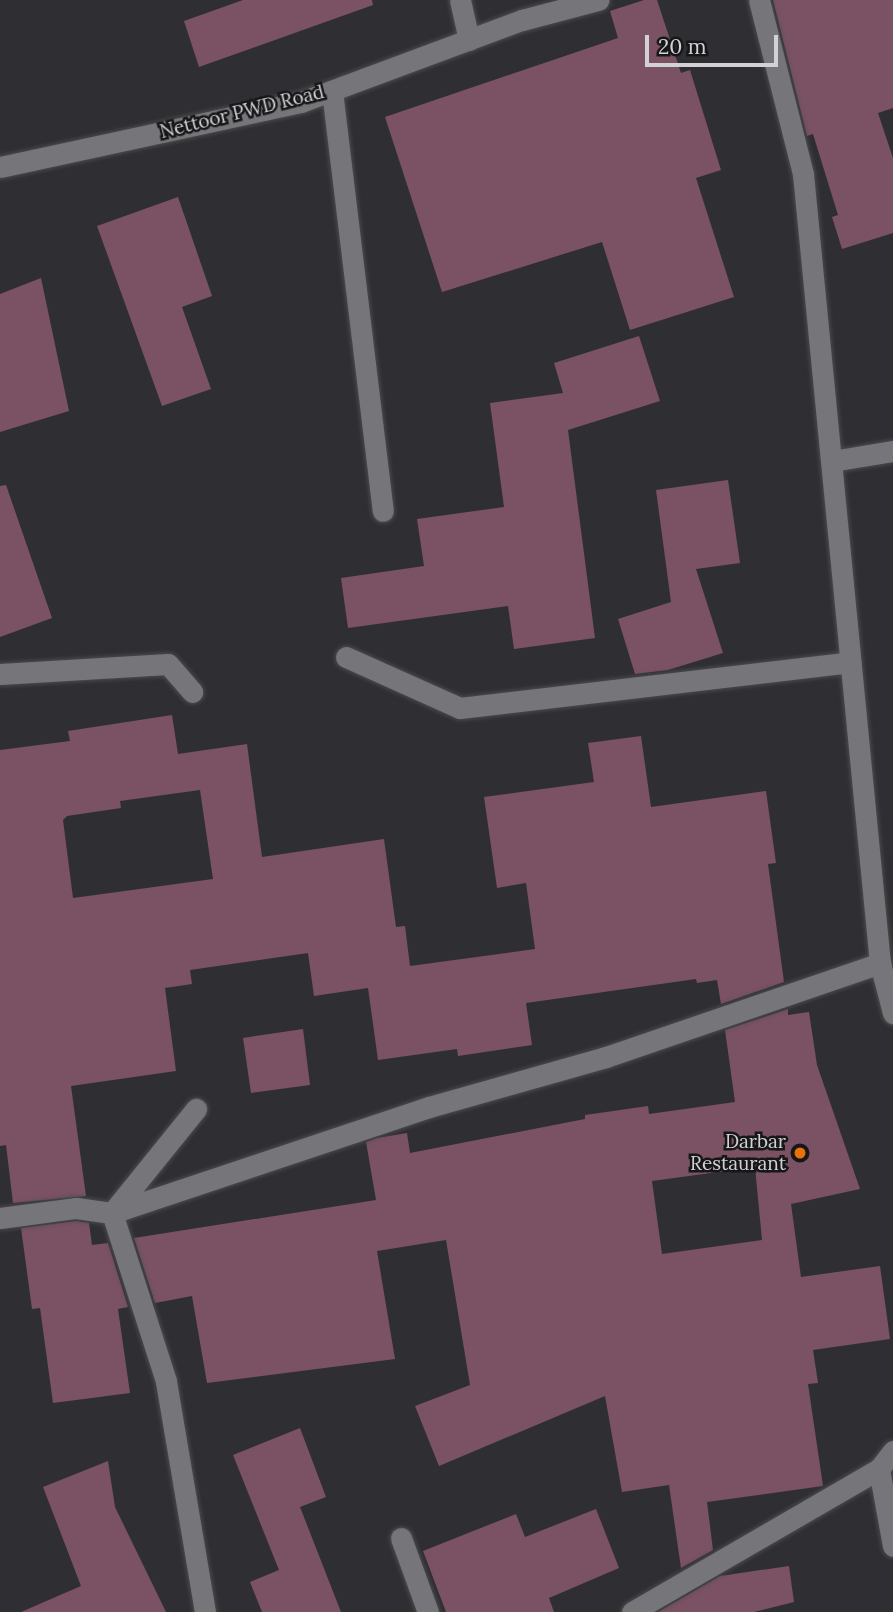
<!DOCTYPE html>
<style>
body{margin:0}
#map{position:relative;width:893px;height:1612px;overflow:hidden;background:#2f2f33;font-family:Lora,serif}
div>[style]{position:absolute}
.building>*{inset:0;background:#7a5263}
.roads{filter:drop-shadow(0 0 2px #4b4b4e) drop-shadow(0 0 2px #4b4b4e)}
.minor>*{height:21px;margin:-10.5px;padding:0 10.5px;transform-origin:10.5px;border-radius:10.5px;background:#76767a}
.dots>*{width:19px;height:19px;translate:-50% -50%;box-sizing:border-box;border:4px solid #171719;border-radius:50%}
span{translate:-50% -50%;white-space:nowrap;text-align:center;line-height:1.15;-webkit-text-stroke:5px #171719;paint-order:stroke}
.street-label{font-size:19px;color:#d2d1d4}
.poi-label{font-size:19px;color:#d2d1d4}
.right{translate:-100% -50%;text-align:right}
.scale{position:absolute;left:645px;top:35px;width:133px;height:32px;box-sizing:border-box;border:4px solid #d2d1d4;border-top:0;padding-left:9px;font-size:21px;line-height:24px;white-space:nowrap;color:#d2d1d4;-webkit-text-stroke:5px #171719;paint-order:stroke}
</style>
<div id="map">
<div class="building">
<i style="clip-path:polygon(243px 0,372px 0,373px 5px,199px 67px,184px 21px)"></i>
<i style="clip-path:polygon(644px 0,657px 0,681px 73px,690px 70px,721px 170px,696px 178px,734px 297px,630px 330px,602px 242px,442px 292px,385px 117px,618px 38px,610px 11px)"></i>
<i style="clip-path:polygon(773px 0,893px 0,893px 108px,878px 113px,893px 158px,893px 233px,842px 249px,832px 217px,838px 215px,813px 134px,807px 136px)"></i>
<i style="clip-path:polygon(178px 197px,212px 296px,182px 307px,211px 389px,162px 406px,97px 226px)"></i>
<i style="clip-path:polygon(41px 278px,69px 411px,0 432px,0 294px)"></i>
<i style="clip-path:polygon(639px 336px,660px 401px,568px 430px,595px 638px,514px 649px,508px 606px,348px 628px,341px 578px,424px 566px,417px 519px,504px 507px,490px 403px,563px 393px,554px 363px)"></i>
<i style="clip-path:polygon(728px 480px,740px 563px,696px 569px,723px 653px,668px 670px,635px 674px,618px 619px,671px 602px,656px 490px)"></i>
<i style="clip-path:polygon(6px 485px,52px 618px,0 637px,0 486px)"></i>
<i style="clip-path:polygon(evenodd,172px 715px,178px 754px,247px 744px,262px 857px,384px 839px,396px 927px,405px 926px,410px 966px,535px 949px,526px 883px,497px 888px,484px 797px,594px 782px,588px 743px,641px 736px,651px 807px,766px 791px,776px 863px,768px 864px,784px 982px,721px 1004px,717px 980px,697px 983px,696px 979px,526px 1003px,532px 1045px,458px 1056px,457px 1049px,378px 1060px,368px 988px,314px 996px,308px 953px,190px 970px,192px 984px,165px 988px,176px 1071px,71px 1086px,86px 1196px,13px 1203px,6px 1145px,0 1146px,0 750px,70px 741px,68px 731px,172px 715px,200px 790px,213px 879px,73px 898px,63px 820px,67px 816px,121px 808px,120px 801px,200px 790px)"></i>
<i style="clip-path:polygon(evenodd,788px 1009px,788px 1015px,809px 1012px,817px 1065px,860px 1189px,791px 1204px,801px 1277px,880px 1266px,890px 1339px,813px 1350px,818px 1383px,808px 1384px,823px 1486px,707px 1502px,713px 1550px,681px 1568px,669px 1485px,622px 1492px,605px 1396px,439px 1466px,415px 1406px,470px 1385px,446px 1240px,377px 1251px,395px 1359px,207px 1383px,192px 1296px,155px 1303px,134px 1238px,376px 1200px,366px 1142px,377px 1138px,407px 1133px,410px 1153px,585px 1119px,585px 1115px,648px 1106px,649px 1114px,735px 1102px,725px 1030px,788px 1009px,755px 1167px,762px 1240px,662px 1254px,652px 1181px,755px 1167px)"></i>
<i style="clip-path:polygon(303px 1029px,310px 1085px,251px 1093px,243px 1038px)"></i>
<i style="clip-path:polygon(76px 1221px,89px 1223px,92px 1245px,108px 1243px,128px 1307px,118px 1309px,130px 1393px,53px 1403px,40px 1308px,32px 1309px,21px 1228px)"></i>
<i style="clip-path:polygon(300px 1428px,326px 1497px,300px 1507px,341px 1612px,262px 1612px,250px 1582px,279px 1570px,233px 1455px)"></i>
<i style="clip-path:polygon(108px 1461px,115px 1507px,166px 1612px,21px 1612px,81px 1586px,43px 1487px)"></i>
<i style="clip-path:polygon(596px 1509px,619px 1568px,549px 1598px,554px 1612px,446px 1612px,423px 1551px,516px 1514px,525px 1537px)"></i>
<i style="clip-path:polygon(789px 1566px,794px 1602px,754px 1612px,658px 1612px,720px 1576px)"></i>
</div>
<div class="roads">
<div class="minor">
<i style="left:460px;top:0;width:41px;rotate:77.3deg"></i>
<i style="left:759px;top:0;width:179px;rotate:75.8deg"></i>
<i style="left:803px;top:174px;width:793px;rotate:84.43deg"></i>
<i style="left:880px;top:963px;width:52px;rotate:75.4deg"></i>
<i style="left:332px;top:91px;width:423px;rotate:83.1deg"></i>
<i style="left:0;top:167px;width:308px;rotate:-12.2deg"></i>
<i style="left:301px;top:102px;width:236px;rotate:-20.4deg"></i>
<i style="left:522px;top:20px;width:79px;rotate:-14.7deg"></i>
<i style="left:832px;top:461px;width:62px;rotate:-9.3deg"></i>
<i style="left:346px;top:657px;width:125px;rotate:24.1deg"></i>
<i style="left:460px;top:708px;width:393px;rotate:-6.7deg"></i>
<i style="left:0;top:674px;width:168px;rotate:-3.4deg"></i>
<i style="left:168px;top:664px;width:37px;rotate:49deg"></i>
<i style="left:0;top:1218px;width:77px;rotate:-7.5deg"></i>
<i style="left:76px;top:1208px;width:36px;rotate:8deg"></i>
<i style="left:112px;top:1213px;width:134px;rotate:-51.1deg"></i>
<i style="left:893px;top:1451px;width:23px;rotate:128deg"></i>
<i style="left:879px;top:1469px;width:78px;rotate:79.7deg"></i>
<i style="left:401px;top:1538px;width:79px;rotate:70deg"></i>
<i style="left:205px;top:1612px;width:234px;rotate:-99.6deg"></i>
<i style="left:166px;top:1381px;width:176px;rotate:-107.8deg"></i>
<i style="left:112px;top:1213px;width:334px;rotate:-18.5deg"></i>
<i style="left:429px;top:1107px;width:184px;rotate:-15.8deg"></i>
<i style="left:606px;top:1057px;width:290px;rotate:-18.9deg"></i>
<i style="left:632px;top:1612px;width:285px;rotate:-30.1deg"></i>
</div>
</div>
<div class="dots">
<i style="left:800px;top:1153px;background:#e8710a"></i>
</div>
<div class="street-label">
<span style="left:242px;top:112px;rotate:-14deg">Nettoor PWD Road</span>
</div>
<div class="poi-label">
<span class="right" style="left:786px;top:1153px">Darbar<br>Restaurant</span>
</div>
<div class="scale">20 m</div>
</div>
